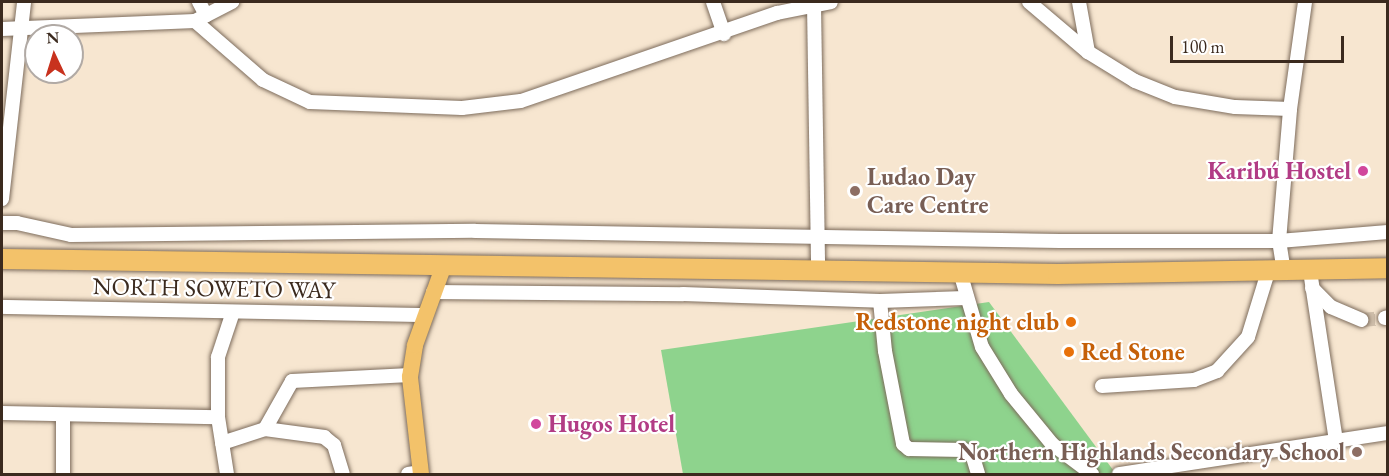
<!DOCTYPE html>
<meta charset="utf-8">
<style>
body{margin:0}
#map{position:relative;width:1389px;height:476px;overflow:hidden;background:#f7e6d0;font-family:"EB Garamond",serif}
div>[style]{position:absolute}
.green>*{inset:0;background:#8ed38d}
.minor-tunnel>*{height:14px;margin-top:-7px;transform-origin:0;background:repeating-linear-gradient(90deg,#d1c0ac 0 14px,transparent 0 21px)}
.roads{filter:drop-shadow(0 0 2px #7d6c5c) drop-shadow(0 0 2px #7d6c5c)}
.minor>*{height:14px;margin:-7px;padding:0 7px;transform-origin:7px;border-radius:7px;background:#fff}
.major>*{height:16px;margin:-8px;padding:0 8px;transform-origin:8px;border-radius:8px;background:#f3c26a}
.highway>*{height:20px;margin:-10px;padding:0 10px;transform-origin:10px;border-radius:10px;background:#f3c26a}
.dots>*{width:16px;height:16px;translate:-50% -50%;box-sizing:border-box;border:3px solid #fff;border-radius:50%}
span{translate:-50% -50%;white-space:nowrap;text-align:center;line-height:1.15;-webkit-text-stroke:4.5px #fff;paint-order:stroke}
.hotel-label{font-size:24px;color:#b23c85;font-weight:700}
.right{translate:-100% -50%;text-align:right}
.left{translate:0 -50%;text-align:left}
.education-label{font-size:24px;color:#785e54;font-weight:700}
.street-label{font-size:24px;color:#3b2a1e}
.food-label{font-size:24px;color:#c56008;font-weight:700}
.frame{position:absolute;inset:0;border:3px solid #3b2a1e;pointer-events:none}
.north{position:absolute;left:24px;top:24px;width:60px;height:60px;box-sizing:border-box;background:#fff;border:2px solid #b1aaa5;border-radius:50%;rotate:356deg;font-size:16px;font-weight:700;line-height:24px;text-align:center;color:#3b2a1e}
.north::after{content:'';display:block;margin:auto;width:21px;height:27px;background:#c8321e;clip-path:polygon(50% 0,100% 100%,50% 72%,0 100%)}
.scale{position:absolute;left:1170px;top:36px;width:174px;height:27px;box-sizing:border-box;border:3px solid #3b2a1e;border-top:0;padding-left:8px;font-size:18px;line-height:21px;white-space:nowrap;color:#3b2a1e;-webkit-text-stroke:4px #fff;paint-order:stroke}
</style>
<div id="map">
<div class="green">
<i style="clip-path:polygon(989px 302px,1116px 474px,683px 474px,661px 350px)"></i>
</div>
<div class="minor-tunnel">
<i style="left:1361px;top:320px;width:24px;rotate:-5deg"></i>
</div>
<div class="roads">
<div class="minor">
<i style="left:199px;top:2px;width:15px;rotate:62deg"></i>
<i style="left:713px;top:2px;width:34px;rotate:71deg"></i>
<i style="left:1029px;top:2px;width:77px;rotate:40.3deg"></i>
<i style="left:1088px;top:52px;width:55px;rotate:31.7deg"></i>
<i style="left:1135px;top:81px;width:43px;rotate:21.8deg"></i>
<i style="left:1175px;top:97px;width:61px;rotate:9.5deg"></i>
<i style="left:1235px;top:107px;width:55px;rotate:2.1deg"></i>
<i style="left:1079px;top:2px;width:51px;rotate:79.8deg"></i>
<i style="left:814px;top:5px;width:265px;rotate:89.1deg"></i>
<i style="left:195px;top:21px;width:90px;rotate:40.9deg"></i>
<i style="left:263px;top:80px;width:52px;rotate:25.1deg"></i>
<i style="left:310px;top:102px;width:152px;rotate:2.3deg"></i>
<i style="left:462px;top:108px;width:59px;rotate:-6.8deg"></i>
<i style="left:521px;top:101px;width:271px;rotate:-19deg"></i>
<i style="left:777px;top:13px;width:55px;rotate:-11.5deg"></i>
<i style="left:2px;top:29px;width:193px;rotate:-2.4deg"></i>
<i style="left:195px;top:21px;width:42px;rotate:-27.2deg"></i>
<i style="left:2px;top:199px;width:198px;rotate:-83.6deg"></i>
<i style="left:2px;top:223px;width:15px"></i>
<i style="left:17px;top:223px;width:55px;rotate:12.5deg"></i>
<i style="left:71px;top:235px;width:404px;rotate:-0.6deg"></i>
<i style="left:475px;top:231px;width:585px;rotate:0.98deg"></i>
<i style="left:1060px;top:241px;width:219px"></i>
<i style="left:1279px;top:241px;width:109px;rotate:-4.7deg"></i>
<i style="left:1310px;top:271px;width:172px;rotate:81.3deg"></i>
<i style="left:960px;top:272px;width:78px;rotate:73.7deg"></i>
<i style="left:982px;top:347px;width:55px;rotate:58.3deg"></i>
<i style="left:1011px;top:394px;width:65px;rotate:50.6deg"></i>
<i style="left:1052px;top:444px;width:50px;rotate:36.9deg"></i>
<i style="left:1284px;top:272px;width:31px;rotate:-99deg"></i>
<i style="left:1279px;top:241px;width:132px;rotate:-85.2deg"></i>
<i style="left:1290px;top:109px;width:108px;rotate:-82deg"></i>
<i style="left:1312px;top:288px;width:27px;rotate:45deg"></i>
<i style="left:1331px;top:307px;width:33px;rotate:23deg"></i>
<i style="left:433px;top:292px;width:250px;rotate:0.5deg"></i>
<i style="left:683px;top:294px;width:197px;rotate:2deg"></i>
<i style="left:880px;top:301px;width:85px;rotate:-2deg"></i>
<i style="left:880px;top:301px;width:50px;rotate:84.3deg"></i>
<i style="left:885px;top:351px;width:95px;rotate:79deg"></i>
<i style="left:903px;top:444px;width:8px;rotate:40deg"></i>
<i style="left:909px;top:449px;width:55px;rotate:1deg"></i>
<i style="left:964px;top:450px;width:9px;rotate:27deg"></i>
<i style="left:972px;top:454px;width:21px;rotate:73deg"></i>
<i style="left:2px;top:307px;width:423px;rotate:1.1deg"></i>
<i style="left:1385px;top:318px;width:3px;rotate:-18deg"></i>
<i style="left:1102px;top:386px;width:92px;rotate:-3.7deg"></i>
<i style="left:1194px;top:380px;width:25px;rotate:-21deg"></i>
<i style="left:1217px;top:371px;width:46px;rotate:-47.6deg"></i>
<i style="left:1248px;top:337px;width:68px;rotate:-72.9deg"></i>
<i style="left:2px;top:413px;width:216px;rotate:1.1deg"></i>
<i style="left:63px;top:415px;width:59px;rotate:90deg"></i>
<i style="left:265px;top:429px;width:60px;rotate:7.7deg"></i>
<i style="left:324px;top:437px;width:13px;rotate:39deg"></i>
<i style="left:334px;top:445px;width:30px;rotate:73deg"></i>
<i style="left:222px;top:443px;width:45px;rotate:-18deg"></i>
<i style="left:265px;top:429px;width:55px;rotate:-60.6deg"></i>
<i style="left:292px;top:381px;width:118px;rotate:-2.9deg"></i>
<i style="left:227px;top:474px;width:58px;rotate:-99deg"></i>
<i style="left:218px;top:417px;width:60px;rotate:-90deg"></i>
<i style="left:218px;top:357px;width:47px;rotate:-71.6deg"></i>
<i style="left:408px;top:474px;width:12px;rotate:-9deg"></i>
<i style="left:1119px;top:474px;width:272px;rotate:-8.7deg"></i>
</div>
<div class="major">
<i style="left:421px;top:474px;width:98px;rotate:-96.5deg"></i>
<i style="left:410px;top:377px;width:32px;rotate:-81deg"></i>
<i style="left:415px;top:345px;width:85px;rotate:-70.1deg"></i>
</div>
<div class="highway">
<i style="left:2px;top:259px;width:1056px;rotate:0.81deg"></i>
<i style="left:1058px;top:274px;width:330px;rotate:-1deg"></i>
</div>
</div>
<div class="dots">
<i style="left:1363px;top:171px;background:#d1479c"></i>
<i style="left:855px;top:191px;background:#8d6e63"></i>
<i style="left:1071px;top:322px;background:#e8710a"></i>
<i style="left:1069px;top:352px;background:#e8710a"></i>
<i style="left:536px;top:424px;background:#d1479c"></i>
<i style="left:1357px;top:452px;background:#8d6e63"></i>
</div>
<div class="hotel-label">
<span class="right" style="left:1351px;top:171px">Karibú Hostel</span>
<span class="left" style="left:548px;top:424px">Hugos Hotel</span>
</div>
<div class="education-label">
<span class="left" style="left:867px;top:191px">Ludao Day<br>Care Centre</span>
<span class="right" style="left:1345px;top:452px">Northern Highlands Secondary School</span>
</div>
<div class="street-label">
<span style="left:214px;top:288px;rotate:1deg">NORTH SOWETO WAY</span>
</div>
<div class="food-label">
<span class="right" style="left:1059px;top:322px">Redstone night club</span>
<span class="left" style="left:1081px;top:352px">Red Stone</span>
</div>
<div class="frame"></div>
<div class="north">N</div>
<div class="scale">100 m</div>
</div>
